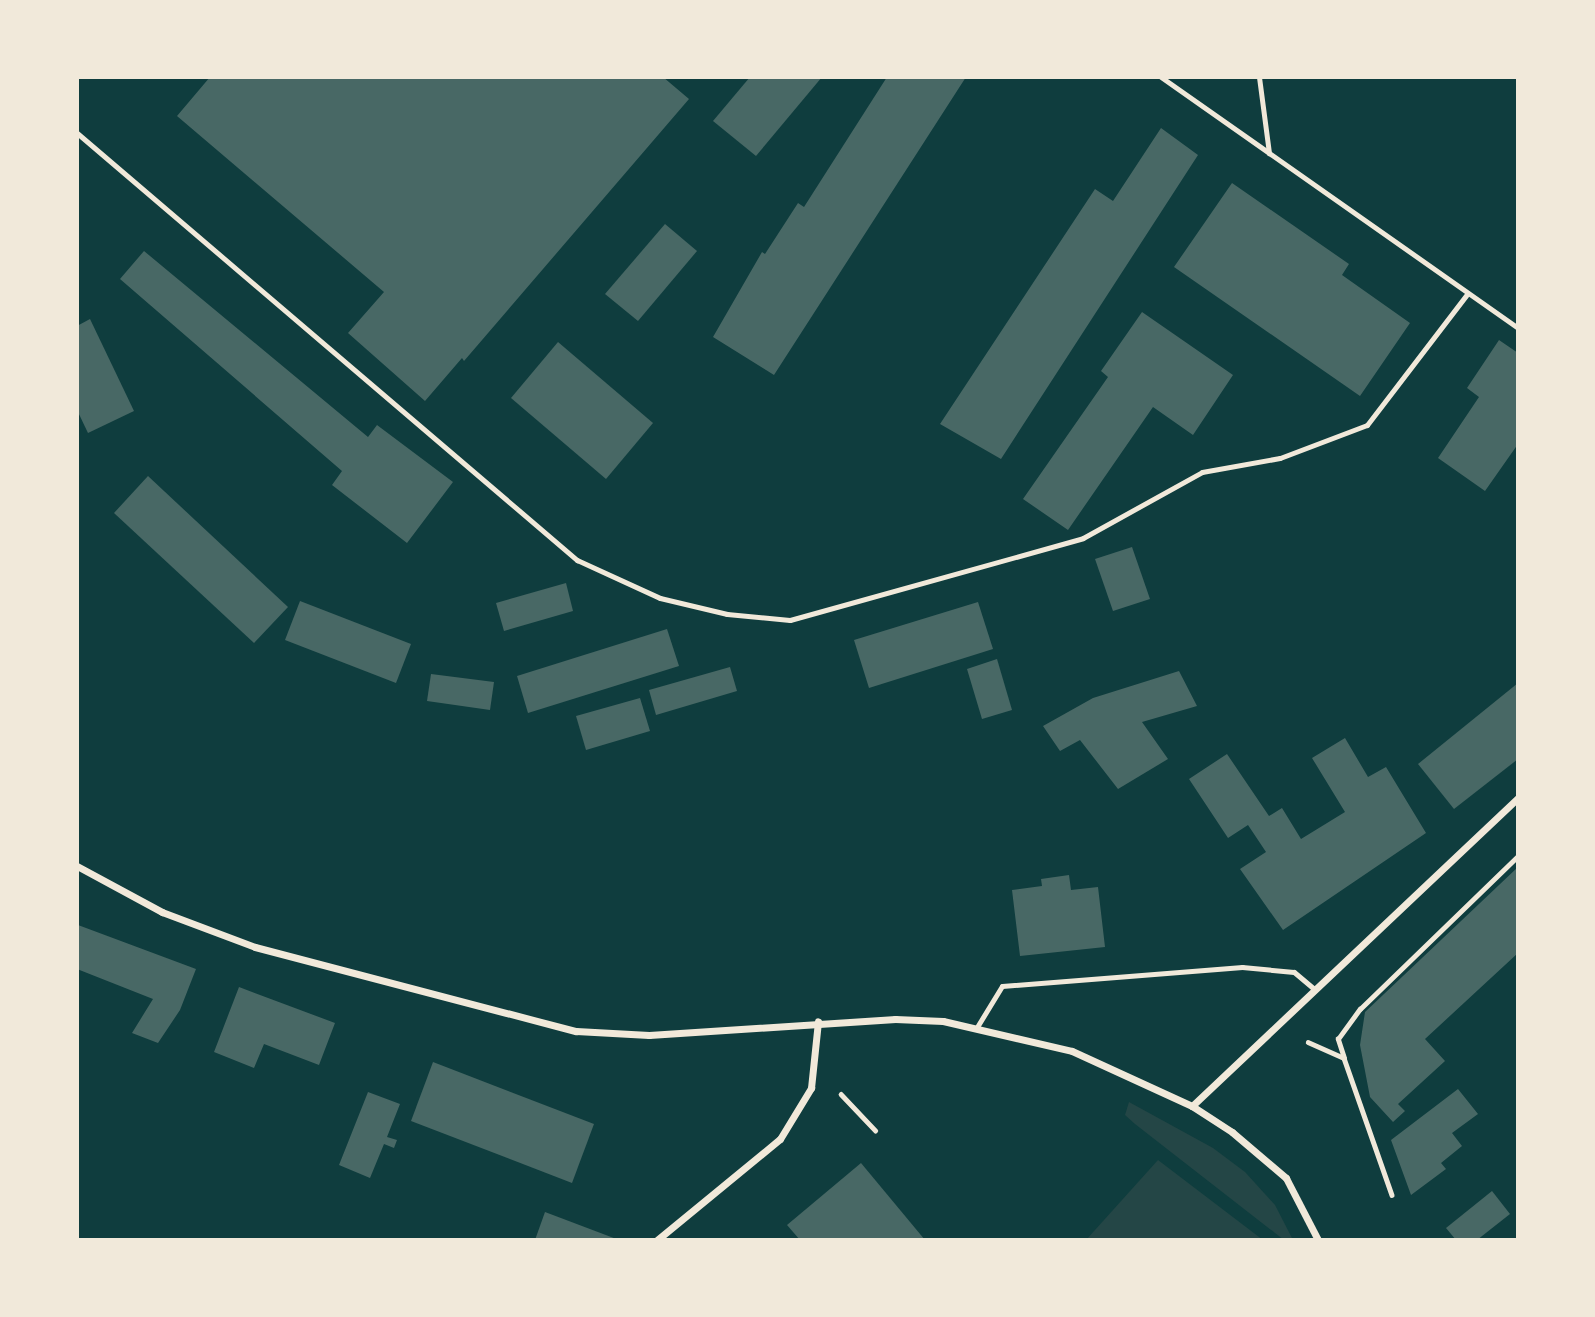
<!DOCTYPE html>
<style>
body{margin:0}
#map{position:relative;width:1595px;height:1317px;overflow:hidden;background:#0f3d3e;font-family:Roboto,sans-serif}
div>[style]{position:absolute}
.green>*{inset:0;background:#244646}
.building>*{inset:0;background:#486865}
.path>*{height:4.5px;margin:-2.25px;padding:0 2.25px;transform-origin:2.25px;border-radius:2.25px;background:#f1e9da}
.service>*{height:5px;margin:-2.5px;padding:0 2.5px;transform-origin:2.5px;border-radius:2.5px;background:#f1e9da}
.minor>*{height:7px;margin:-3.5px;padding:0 3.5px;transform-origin:3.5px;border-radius:3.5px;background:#f1e9da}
span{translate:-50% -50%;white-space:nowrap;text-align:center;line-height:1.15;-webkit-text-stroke:7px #f1e9da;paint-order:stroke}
.frame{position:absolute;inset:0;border:79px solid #f1e9da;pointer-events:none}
</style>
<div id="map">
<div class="green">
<i style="clip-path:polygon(1129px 1102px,1213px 1148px,1245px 1172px,1275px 1205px,1293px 1240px,1284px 1240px,1135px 1124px,1125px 1115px)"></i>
<i style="clip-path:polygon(1158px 1160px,1263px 1240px,1086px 1240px)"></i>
</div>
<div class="building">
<i style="clip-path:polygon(210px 77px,663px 77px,689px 99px,464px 361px,462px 358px,425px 401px,348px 333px,384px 292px,177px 116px)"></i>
<i style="clip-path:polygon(750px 77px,822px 77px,756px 156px,713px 121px)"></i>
<i style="clip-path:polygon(887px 77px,966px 77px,774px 375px,713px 337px,762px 252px,765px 254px,798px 203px,804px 207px)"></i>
<i style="clip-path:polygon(1161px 128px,1198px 155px,1001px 459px,940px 424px,1095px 189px,1113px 201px)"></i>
<i style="clip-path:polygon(1232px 183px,1349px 264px,1342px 275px,1410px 323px,1360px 396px,1174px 267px)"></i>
<i style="clip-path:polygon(665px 224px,697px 251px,638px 321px,605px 294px)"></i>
<i style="clip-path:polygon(144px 251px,368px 437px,377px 425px,453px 482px,407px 543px,332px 485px,342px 471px,120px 279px)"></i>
<i style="clip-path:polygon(1142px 312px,1233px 375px,1193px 435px,1153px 407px,1068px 530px,1023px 499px,1108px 377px,1101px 371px)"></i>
<i style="clip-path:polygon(90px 319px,134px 411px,88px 433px,77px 410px,77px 326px)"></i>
<i style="clip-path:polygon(1499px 340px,1518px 353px,1518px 444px,1485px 491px,1438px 458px,1479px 397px,1467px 388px)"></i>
<i style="clip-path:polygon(558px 342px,653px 423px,606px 479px,511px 398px)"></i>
<i style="clip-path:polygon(148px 476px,288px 607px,254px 643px,114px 513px)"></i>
<i style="clip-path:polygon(1132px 547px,1150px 599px,1113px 611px,1095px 559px)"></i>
<i style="clip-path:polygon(566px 583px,573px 611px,504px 631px,496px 603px)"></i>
<i style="clip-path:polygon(300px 601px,411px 644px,396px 683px,285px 640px)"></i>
<i style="clip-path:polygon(978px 602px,993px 649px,869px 688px,854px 640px)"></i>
<i style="clip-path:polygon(667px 629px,679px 666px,528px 713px,517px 676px)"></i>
<i style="clip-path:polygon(997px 659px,1012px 710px,982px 719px,967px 669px)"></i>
<i style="clip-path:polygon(730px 667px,737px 691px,656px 715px,649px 690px)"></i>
<i style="clip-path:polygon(1179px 671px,1197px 706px,1142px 722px,1168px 759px,1118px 789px,1080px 740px,1060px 751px,1043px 726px,1093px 698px)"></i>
<i style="clip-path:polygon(431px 674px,494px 682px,490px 710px,427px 701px)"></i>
<i style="clip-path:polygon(1518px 683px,1518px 759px,1454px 809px,1418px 764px)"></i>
<i style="clip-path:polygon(640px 698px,650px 731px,586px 750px,576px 716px)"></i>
<i style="clip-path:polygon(1345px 738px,1368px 777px,1386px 767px,1426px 833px,1283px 930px,1240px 869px,1266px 852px,1248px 825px,1228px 838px,1189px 779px,1227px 754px,1269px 816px,1282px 808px,1301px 839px,1345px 812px,1312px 758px)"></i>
<i style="clip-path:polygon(1518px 867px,1518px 953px,1425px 1039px,1445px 1061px,1398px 1104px,1405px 1111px,1393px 1122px,1370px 1097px,1360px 1045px,1365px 1012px)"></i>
<i style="clip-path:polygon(1069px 875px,1071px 890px,1098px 887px,1105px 947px,1020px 956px,1012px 890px,1042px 886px,1041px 879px)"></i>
<i style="clip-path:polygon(78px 925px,196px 969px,180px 1010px,158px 1043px,132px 1033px,153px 999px,77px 969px)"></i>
<i style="clip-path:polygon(239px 987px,335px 1023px,319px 1065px,264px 1044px,254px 1068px,214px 1052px)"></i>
<i style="clip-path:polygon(433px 1062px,594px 1124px,572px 1183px,411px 1121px)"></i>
<i style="clip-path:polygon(1458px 1089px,1478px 1114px,1452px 1133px,1462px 1146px,1441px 1163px,1446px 1169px,1411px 1195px,1391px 1140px)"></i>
<i style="clip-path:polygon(368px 1092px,400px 1104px,387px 1137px,397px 1140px,394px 1148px,384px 1144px,370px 1178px,339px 1165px)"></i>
<i style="clip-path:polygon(861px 1163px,925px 1240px,800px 1240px,787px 1225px)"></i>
<i style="clip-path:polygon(1492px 1191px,1510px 1214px,1477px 1240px,1456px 1240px,1446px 1228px)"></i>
<i style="clip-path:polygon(545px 1212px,619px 1240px,535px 1240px)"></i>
</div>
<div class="path">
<i style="left:1308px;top:1042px;width:39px;rotate:24deg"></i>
<i style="left:1344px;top:1058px;width:145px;rotate:70.7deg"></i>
<i style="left:1344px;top:1058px;width:20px;rotate:-108deg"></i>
<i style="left:1338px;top:1039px;width:37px;rotate:-54deg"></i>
<i style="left:1360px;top:1009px;width:220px;rotate:-44.1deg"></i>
<i style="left:841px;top:1094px;width:50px;rotate:46.6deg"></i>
</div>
<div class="service">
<i style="left:1161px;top:77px;width:436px;rotate:35.1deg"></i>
<i style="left:1259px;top:77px;width:77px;rotate:82.5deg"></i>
<i style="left:77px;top:133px;width:658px;rotate:40.5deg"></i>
<i style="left:577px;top:560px;width:91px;rotate:24.6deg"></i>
<i style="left:660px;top:598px;width:69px;rotate:13.4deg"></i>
<i style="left:727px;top:614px;width:63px;rotate:5.4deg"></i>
<i style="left:790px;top:620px;width:304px;rotate:-15.6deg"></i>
<i style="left:1083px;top:538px;width:136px;rotate:-29deg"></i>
<i style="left:1202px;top:472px;width:79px;rotate:-10.2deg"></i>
<i style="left:1280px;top:458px;width:93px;rotate:-20.8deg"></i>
<i style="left:1367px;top:425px;width:166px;rotate:-52.6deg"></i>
<i style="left:977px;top:1027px;width:48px;rotate:-58.6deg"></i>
<i style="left:1002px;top:986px;width:241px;rotate:-4.5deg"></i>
<i style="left:1242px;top:967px;width:52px;rotate:5.5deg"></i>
<i style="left:1294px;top:972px;width:26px;rotate:40deg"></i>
</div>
<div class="minor">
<i style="left:77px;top:866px;width:97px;rotate:28.4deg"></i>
<i style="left:162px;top:912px;width:99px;rotate:20.6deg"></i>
<i style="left:255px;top:947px;width:332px;rotate:14.7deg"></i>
<i style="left:576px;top:1031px;width:73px;rotate:3.1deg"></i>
<i style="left:649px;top:1035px;width:247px;rotate:-3.7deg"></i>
<i style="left:895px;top:1019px;width:48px;rotate:2.4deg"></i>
<i style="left:943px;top:1021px;width:132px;rotate:13.1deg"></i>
<i style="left:1072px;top:1051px;width:132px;rotate:24.6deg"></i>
<i style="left:1192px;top:1106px;width:48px;rotate:33deg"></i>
<i style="left:1232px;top:1132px;width:71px;rotate:40.4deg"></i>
<i style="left:1286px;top:1178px;width:70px;rotate:62.7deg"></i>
<i style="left:1192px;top:1106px;width:448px;rotate:-43.4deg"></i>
<i style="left:657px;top:1240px;width:159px;rotate:-39.4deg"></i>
<i style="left:780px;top:1139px;width:60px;rotate:-58.7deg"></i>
<i style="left:811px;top:1088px;width:67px;rotate:-84deg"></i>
</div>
<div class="frame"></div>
</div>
